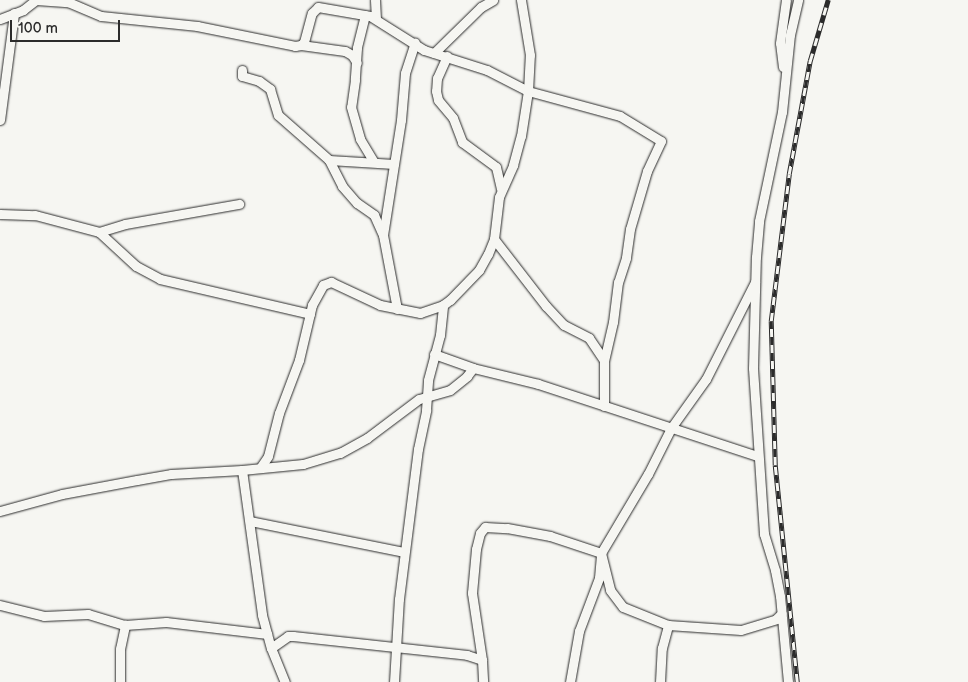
<!DOCTYPE html>
<style>
body{margin:0}
#map{position:relative;width:968px;height:682px;overflow:hidden;background:#f6f6f2;font-family:"Balsamiq Sans",sans-serif}
div>[style]{position:absolute}
.roads{filter:drop-shadow(0 0 1px #2b2b2b) drop-shadow(0 0 1px #2b2b2b)}
.minor>*{height:9px;margin:-4.5px;padding:0 4.5px;transform-origin:4.5px;border-radius:4.5px;background:#f6f6f2}
.rail>*{height:4.5px;margin-top:-2.25px;transform-origin:0;background:repeating-linear-gradient(90deg,#f6f6f2 0 8px,#2b2b2b 0 16px);box-sizing:border-box;border-block:1px solid #2b2b2b}
span{translate:-50% -50%;white-space:nowrap;text-align:center;line-height:1.15;-webkit-text-stroke:4px #f6f6f2;paint-order:stroke}
.scale{position:absolute;left:10px;top:20px;width:110px;height:22px;box-sizing:border-box;border:2px solid #2b2b2b;border-top:0;padding-left:6px;font-size:15px;line-height:18px;white-space:nowrap;color:#2b2b2b;-webkit-text-stroke:4px #f6f6f2;paint-order:stroke}
</style>
<div id="map">
<div class="roads">
<div class="minor">
<i style="left:36px;top:0;width:32px;rotate:4deg"></i>
<i style="left:68px;top:2px;width:36px;rotate:23deg"></i>
<i style="left:101px;top:16px;width:97px;rotate:5.9deg"></i>
<i style="left:197px;top:26px;width:100px;rotate:11.5deg"></i>
<i style="left:295px;top:46px;width:6px;rotate:-9deg"></i>
<i style="left:301px;top:45px;width:4px;rotate:-45deg"></i>
<i style="left:304px;top:42px;width:30px;rotate:-75deg"></i>
<i style="left:312px;top:13px;width:8px;rotate:-45deg"></i>
<i style="left:318px;top:7px;width:53px;rotate:9.8deg"></i>
<i style="left:370px;top:16px;width:64px;rotate:32.2deg"></i>
<i style="left:424px;top:50px;width:66px;rotate:17.6deg"></i>
<i style="left:487px;top:70px;width:46px;rotate:27.1deg"></i>
<i style="left:528px;top:91px;width:95px;rotate:15.2deg"></i>
<i style="left:620px;top:116px;width:48px;rotate:31.4deg"></i>
<i style="left:661px;top:141px;width:33px;rotate:115deg"></i>
<i style="left:647px;top:171px;width:60px;rotate:106.3deg"></i>
<i style="left:630px;top:229px;width:29px;rotate:98deg"></i>
<i style="left:626px;top:258px;width:25px;rotate:108deg"></i>
<i style="left:618px;top:282px;width:40px;rotate:97.1deg"></i>
<i style="left:613px;top:322px;width:39px;rotate:103deg"></i>
<i style="left:604px;top:360px;width:46px;rotate:90deg"></i>
<i style="left:375px;top:0;width:19px;rotate:87deg"></i>
<i style="left:365px;top:15px;width:34px;rotate:104deg"></i>
<i style="left:357px;top:48px;width:32px;rotate:94deg"></i>
<i style="left:355px;top:80px;width:27px;rotate:98deg"></i>
<i style="left:351px;top:107px;width:33px;rotate:74deg"></i>
<i style="left:360px;top:139px;width:26px;rotate:59deg"></i>
<i style="left:0;top:19px;width:25px;rotate:-21deg"></i>
<i style="left:23px;top:10px;width:16px;rotate:-38deg"></i>
<i style="left:301px;top:45px;width:44px;rotate:7.8deg"></i>
<i style="left:345px;top:51px;width:8px;rotate:30deg"></i>
<i style="left:352px;top:55px;width:9px;rotate:58deg"></i>
<i style="left:434px;top:53px;width:66px;rotate:-44.4deg"></i>
<i style="left:481px;top:7px;width:14px;rotate:-30deg"></i>
<i style="left:447px;top:56px;width:24px;rotate:114deg"></i>
<i style="left:437px;top:78px;width:13px;rotate:94deg"></i>
<i style="left:436px;top:91px;width:9px;rotate:77deg"></i>
<i style="left:438px;top:100px;width:23px;rotate:50deg"></i>
<i style="left:453px;top:118px;width:26px;rotate:69deg"></i>
<i style="left:462px;top:142px;width:42px;rotate:36.3deg"></i>
<i style="left:496px;top:167px;width:22px;rotate:77deg"></i>
<i style="left:783px;top:67px;width:24px;rotate:-97deg"></i>
<i style="left:780px;top:43px;width:43px;rotate:-82.1deg"></i>
<i style="left:242px;top:70px;width:6px;rotate:90deg"></i>
<i style="left:242px;top:76px;width:18px;rotate:16deg"></i>
<i style="left:259px;top:81px;width:14px;rotate:36deg"></i>
<i style="left:270px;top:89px;width:27px;rotate:73deg"></i>
<i style="left:278px;top:115px;width:68px;rotate:41.4deg"></i>
<i style="left:329px;top:160px;width:29px;rotate:63deg"></i>
<i style="left:342px;top:186px;width:23px;rotate:49deg"></i>
<i style="left:357px;top:203px;width:21px;rotate:35deg"></i>
<i style="left:374px;top:215px;width:20px;rotate:66deg"></i>
<i style="left:0;top:120px;width:108px;rotate:-82.5deg"></i>
<i style="left:329px;top:160px;width:65px;rotate:3.5deg"></i>
<i style="left:0;top:214px;width:35px;rotate:2deg"></i>
<i style="left:35px;top:215px;width:66px;rotate:14.9deg"></i>
<i style="left:99px;top:232px;width:27px;rotate:-17deg"></i>
<i style="left:125px;top:224px;width:116px;rotate:-10deg"></i>
<i style="left:99px;top:232px;width:50px;rotate:42.6deg"></i>
<i style="left:136px;top:266px;width:27px;rotate:28deg"></i>
<i style="left:160px;top:279px;width:154px;rotate:13.1deg"></i>
<i style="left:494px;top:239px;width:85px;rotate:52.2deg"></i>
<i style="left:546px;top:306px;width:26px;rotate:47deg"></i>
<i style="left:564px;top:325px;width:28px;rotate:27deg"></i>
<i style="left:589px;top:338px;width:27px;rotate:56deg"></i>
<i style="left:397px;top:309px;width:75px;rotate:-100.7deg"></i>
<i style="left:383px;top:235px;width:116px;rotate:-81.1deg"></i>
<i style="left:401px;top:120px;width:47px;rotate:-85.1deg"></i>
<i style="left:405px;top:73px;width:32px;rotate:-72deg"></i>
<i style="left:434px;top:354px;width:41px;rotate:19.7deg"></i>
<i style="left:473px;top:368px;width:67px;rotate:13.8deg"></i>
<i style="left:538px;top:384px;width:231px;rotate:18.2deg"></i>
<i style="left:260px;top:468px;width:14px;rotate:-56deg"></i>
<i style="left:268px;top:456px;width:44px;rotate:-75.7deg"></i>
<i style="left:279px;top:413px;width:57px;rotate:-69.3deg"></i>
<i style="left:299px;top:360px;width:57px;rotate:-76.7deg"></i>
<i style="left:312px;top:305px;width:23px;rotate:-61deg"></i>
<i style="left:323px;top:285px;width:9px;rotate:-21deg"></i>
<i style="left:331px;top:282px;width:54px;rotate:25.1deg"></i>
<i style="left:380px;top:305px;width:41px;rotate:11.3deg"></i>
<i style="left:420px;top:313px;width:24px;rotate:-19deg"></i>
<i style="left:443px;top:305px;width:9px;rotate:-36deg"></i>
<i style="left:450px;top:300px;width:42px;rotate:-46deg"></i>
<i style="left:479px;top:270px;width:18px;rotate:-61deg"></i>
<i style="left:488px;top:254px;width:16px;rotate:-68deg"></i>
<i style="left:494px;top:239px;width:42px;rotate:-83.2deg"></i>
<i style="left:499px;top:197px;width:35px;rotate:-66deg"></i>
<i style="left:513px;top:165px;width:30px;rotate:-75deg"></i>
<i style="left:521px;top:136px;width:46px;rotate:-81.2deg"></i>
<i style="left:528px;top:91px;width:36px;rotate:-87deg"></i>
<i style="left:530px;top:55px;width:56px;rotate:-99.3deg"></i>
<i style="left:242px;top:470px;width:61px;rotate:-5.6deg"></i>
<i style="left:303px;top:464px;width:39px;rotate:-17deg"></i>
<i style="left:340px;top:453px;width:31px;rotate:-29deg"></i>
<i style="left:367px;top:438px;width:65px;rotate:-36.9deg"></i>
<i style="left:419px;top:399px;width:32px;rotate:-16deg"></i>
<i style="left:450px;top:390px;width:22px;rotate:-39deg"></i>
<i style="left:467px;top:376px;width:10px;rotate:-53deg"></i>
<i style="left:0;top:511px;width:64px;rotate:-15.3deg"></i>
<i style="left:62px;top:494px;width:76px;rotate:-10.6deg"></i>
<i style="left:137px;top:480px;width:35px;rotate:-10deg"></i>
<i style="left:171px;top:474px;width:71px;rotate:-3.2deg"></i>
<i style="left:242px;top:470px;width:146px;rotate:82.1deg"></i>
<i style="left:262px;top:615px;width:34px;rotate:75deg"></i>
<i style="left:271px;top:648px;width:37px;rotate:68deg"></i>
<i style="left:250px;top:521px;width:157px;rotate:11.4deg"></i>
<i style="left:0;top:605px;width:45px;rotate:14deg"></i>
<i style="left:44px;top:616px;width:44px;rotate:-2.6deg"></i>
<i style="left:88px;top:614px;width:39px;rotate:17deg"></i>
<i style="left:125px;top:625px;width:41px;rotate:-4.2deg"></i>
<i style="left:166px;top:622px;width:102px;rotate:6.8deg"></i>
<i style="left:271px;top:648px;width:21px;rotate:-35deg"></i>
<i style="left:288px;top:636px;width:5px"></i>
<i style="left:293px;top:636px;width:175px;rotate:6.2deg"></i>
<i style="left:467px;top:655px;width:16px;rotate:18deg"></i>
<i style="left:482px;top:660px;width:22px;rotate:87deg"></i>
<i style="left:482px;top:660px;width:68px;rotate:-98.5deg"></i>
<i style="left:472px;top:593px;width:44px;rotate:-84.8deg"></i>
<i style="left:476px;top:549px;width:16px;rotate:-76deg"></i>
<i style="left:480px;top:533px;width:8px;rotate:-50deg"></i>
<i style="left:485px;top:527px;width:22px;rotate:3deg"></i>
<i style="left:507px;top:528px;width:44px;rotate:10.5deg"></i>
<i style="left:550px;top:536px;width:54px;rotate:18.4deg"></i>
<i style="left:601px;top:553px;width:38px;rotate:76deg"></i>
<i style="left:610px;top:590px;width:21px;rotate:53deg"></i>
<i style="left:623px;top:607px;width:48px;rotate:21.8deg"></i>
<i style="left:668px;top:625px;width:73px;rotate:3.9deg"></i>
<i style="left:741px;top:630px;width:37px;rotate:-17deg"></i>
<i style="left:776px;top:619px;width:8px;rotate:-45deg"></i>
<i style="left:120px;top:682px;width:33px;rotate:-90deg"></i>
<i style="left:120px;top:649px;width:25px;rotate:-78deg"></i>
<i style="left:394px;top:682px;width:83px;rotate:-86.6deg"></i>
<i style="left:399px;top:599px;width:151px;rotate:-82.8deg"></i>
<i style="left:418px;top:449px;width:40px;rotate:-78deg"></i>
<i style="left:426px;top:410px;width:30px;rotate:-86deg"></i>
<i style="left:428px;top:380px;width:47px;rotate:-75.1deg"></i>
<i style="left:440px;top:335px;width:30px;rotate:-84deg"></i>
<i style="left:570px;top:682px;width:52px;rotate:-80deg"></i>
<i style="left:579px;top:631px;width:57px;rotate:-69.3deg"></i>
<i style="left:599px;top:578px;width:25px;rotate:-85deg"></i>
<i style="left:601px;top:553px;width:92px;rotate:-59.3deg"></i>
<i style="left:648px;top:474px;width:51px;rotate:-63.4deg"></i>
<i style="left:671px;top:428px;width:60px;rotate:-54.5deg"></i>
<i style="left:706px;top:379px;width:109px;rotate:-63.2deg"></i>
<i style="left:660px;top:682px;width:34px;rotate:-87deg"></i>
<i style="left:662px;top:648px;width:24px;rotate:-75deg"></i>
<i style="left:788px;top:682px;width:86px;rotate:-95.3deg"></i>
<i style="left:780px;top:596px;width:26px;rotate:-101deg"></i>
<i style="left:775px;top:570px;width:38px;rotate:-107deg"></i>
<i style="left:764px;top:534px;width:166px;rotate:-93.8deg"></i>
<i style="left:753px;top:368px;width:111px;rotate:-88.5deg"></i>
<i style="left:756px;top:257px;width:36px;rotate:-85deg"></i>
<i style="left:759px;top:221px;width:111px;rotate:-78.1deg"></i>
<i style="left:782px;top:112px;width:77px;rotate:-84.1deg"></i>
<i style="left:790px;top:35px;width:36px;rotate:-77deg"></i>
</div>
</div>
<div class="rail">
<i style="left:797px;top:682px;width:218px;rotate:-95.8deg"></i>
<i style="left:775px;top:465px;width:144px;rotate:-91.6deg"></i>
<i style="left:771px;top:321px;width:148px;rotate:-83deg"></i>
<i style="left:789px;top:174px;width:115px;rotate:-79.5deg"></i>
<i style="left:810px;top:61px;width:64px;rotate:-73.6deg"></i>
</div>
<div class="scale">100 m</div>
</div>
